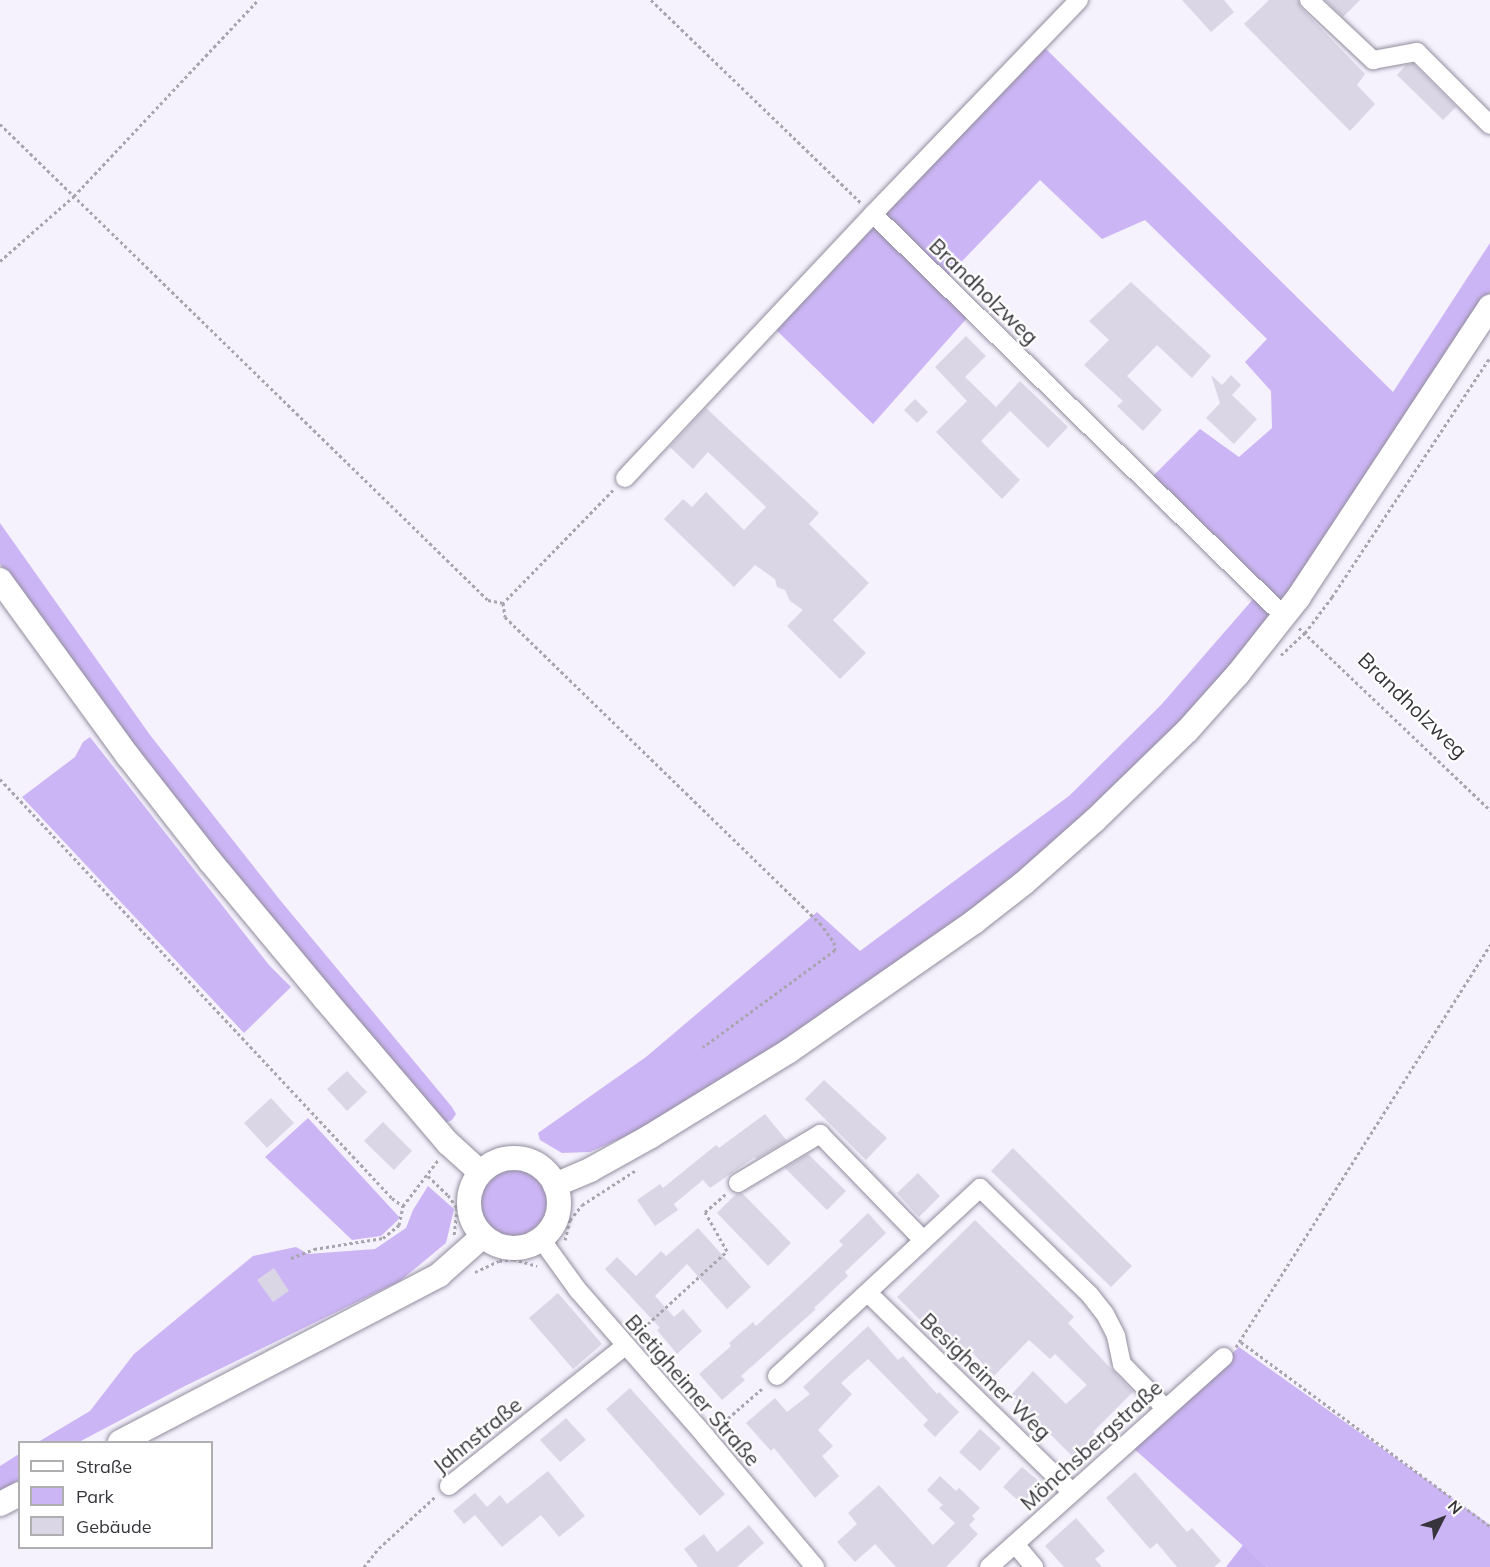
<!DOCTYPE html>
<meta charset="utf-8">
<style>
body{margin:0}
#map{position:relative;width:1490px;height:1567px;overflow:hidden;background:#f5f1fd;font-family:Mulish,sans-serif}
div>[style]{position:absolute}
.green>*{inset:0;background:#ccb5f5}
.round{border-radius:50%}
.forest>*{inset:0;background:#c8b1f3}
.building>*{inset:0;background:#dbd6e6}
.path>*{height:3px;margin-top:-1.5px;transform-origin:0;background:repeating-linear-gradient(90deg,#a8a5ae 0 3px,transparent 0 6px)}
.roads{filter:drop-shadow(0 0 2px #928d9c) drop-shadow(0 0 2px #928d9c)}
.minor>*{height:18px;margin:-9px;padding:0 9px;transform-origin:9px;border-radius:9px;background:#fff}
.major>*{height:24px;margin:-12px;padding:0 12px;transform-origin:12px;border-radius:12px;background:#fff}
.major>.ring{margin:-12px;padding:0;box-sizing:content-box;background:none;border:24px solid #fff;border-radius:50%}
span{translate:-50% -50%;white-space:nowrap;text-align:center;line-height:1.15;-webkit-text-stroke:4.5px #fff;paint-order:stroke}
.street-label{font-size:21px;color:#37353b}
.legend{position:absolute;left:18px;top:1441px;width:195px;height:108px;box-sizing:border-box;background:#fff;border:2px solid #afaeb1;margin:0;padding:8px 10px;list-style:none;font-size:18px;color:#37353b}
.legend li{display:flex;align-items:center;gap:12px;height:30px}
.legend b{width:30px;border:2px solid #afaeb1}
.north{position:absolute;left:1412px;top:1489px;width:60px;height:60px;-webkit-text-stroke:4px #fff;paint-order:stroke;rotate:48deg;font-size:16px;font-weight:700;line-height:24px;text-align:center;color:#37353b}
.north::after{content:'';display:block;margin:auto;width:21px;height:27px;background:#37353b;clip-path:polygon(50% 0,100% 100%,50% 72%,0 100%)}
</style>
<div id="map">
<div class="green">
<i style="clip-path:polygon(1041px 44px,1393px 392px,1490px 243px,1490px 292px,1279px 608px,1171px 734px,1104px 798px,1019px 873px,938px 936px,798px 1033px,629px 1135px,590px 1152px,562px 1153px,540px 1140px,538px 1133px,646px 1057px,817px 912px,860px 951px,1069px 796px,1161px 705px,1261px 590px,1150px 479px,1200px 429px,1239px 457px,1272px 428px,1271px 391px,1245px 362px,1267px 339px,1145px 220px,1102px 239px,1040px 180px,945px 279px,975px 309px,873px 424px,771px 325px)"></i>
<i style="clip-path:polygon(0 523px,150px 735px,280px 900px,452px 1107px,456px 1114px,452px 1120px,445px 1123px,259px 907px,69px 662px,0 564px)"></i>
<i style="clip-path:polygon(90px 737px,269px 965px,291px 987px,244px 1033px,22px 797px,75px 757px,83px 742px)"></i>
<i style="clip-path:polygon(308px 1118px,400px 1218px,381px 1236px,352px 1240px,265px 1157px)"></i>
<i class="round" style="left:479px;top:1168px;width:68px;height:68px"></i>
<i style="clip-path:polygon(428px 1186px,454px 1209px,446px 1243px,400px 1281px,183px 1387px,79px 1442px,38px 1442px,90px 1411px,134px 1354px,253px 1256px,296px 1247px,308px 1254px,375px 1249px,406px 1228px,413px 1210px)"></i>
<i style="clip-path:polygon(1239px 1347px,1490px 1525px,1490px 1567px,1267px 1567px,1132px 1447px)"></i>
<i style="clip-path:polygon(19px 1454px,19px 1480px,0 1492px,0 1466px)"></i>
</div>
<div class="forest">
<i style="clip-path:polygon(1243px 1545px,1267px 1567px,1226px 1567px)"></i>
</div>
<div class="building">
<i style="clip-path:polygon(1182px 0,1224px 0,1234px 12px,1211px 32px)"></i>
<i style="clip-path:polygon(1269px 0,1298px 0,1301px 8px,1365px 74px,1357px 85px,1375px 104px,1350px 131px,1244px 24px)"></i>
<i style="clip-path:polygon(1325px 0,1360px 0,1343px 17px)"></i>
<i style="clip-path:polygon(1413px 64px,1456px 107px,1443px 120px,1397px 75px,1406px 65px)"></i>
<i style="clip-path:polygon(1131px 282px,1211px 356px,1192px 378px,1157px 345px,1127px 376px,1162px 410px,1143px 431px,1117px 406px,1123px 401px,1084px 365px,1109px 340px,1089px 321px)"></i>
<i style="clip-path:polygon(966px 336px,986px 356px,965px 377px,996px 407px,1020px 381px,1068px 427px,1048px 448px,1010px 411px,981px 441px,1020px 480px,1002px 499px,936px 432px,967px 401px,935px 367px)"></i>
<i style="clip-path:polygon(1211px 375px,1222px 385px,1231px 375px,1241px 385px,1232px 395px,1257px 419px,1234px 444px,1206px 418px,1220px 403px)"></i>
<i style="clip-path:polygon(915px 399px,928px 412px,917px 423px,904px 410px)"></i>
<i style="clip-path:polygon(706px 408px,819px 513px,809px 524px,869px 583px,833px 620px,866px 653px,840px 679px,787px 626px,803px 610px,790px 601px,785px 590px,777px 587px,775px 579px,755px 565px,734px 587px,664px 519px,683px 499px,692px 507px,706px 492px,744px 530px,766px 507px,708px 452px,693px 469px,670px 447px)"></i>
<i style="clip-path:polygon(347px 1071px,367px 1092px,347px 1111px,327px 1089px)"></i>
<i style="clip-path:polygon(824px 1080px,887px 1138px,866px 1160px,805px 1099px)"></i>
<i style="clip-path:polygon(271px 1098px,294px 1123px,267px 1148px,244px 1123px)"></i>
<i style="clip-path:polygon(765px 1114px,787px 1141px,756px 1159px,755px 1157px,710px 1188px,703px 1180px,674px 1204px,678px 1210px,655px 1226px,637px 1200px,660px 1184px,663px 1188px,716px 1145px,719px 1148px)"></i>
<i style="clip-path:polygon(383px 1122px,412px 1151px,394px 1170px,364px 1141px)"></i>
<i style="clip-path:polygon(1013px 1148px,1132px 1266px,1111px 1287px,991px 1171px)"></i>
<i style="clip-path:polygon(808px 1154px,846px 1191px,827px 1210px,785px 1168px)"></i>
<i style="clip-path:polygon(918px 1173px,940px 1196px,919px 1217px,897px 1193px)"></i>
<i style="clip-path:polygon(742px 1193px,791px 1243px,768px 1266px,717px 1213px,736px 1194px)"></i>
<i style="clip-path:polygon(868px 1213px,886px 1233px,845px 1272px,848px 1276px,814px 1308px,816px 1309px,741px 1376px,745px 1380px,722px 1400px,699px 1374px,731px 1346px,729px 1343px,753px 1322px,756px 1326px,806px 1280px,843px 1245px,839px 1241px)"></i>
<i style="clip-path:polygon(975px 1220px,1074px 1317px,1068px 1323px,1133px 1392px,1093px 1432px,1095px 1434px,1073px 1457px,1011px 1395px,1033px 1371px,1066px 1404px,1087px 1385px,1055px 1354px,1050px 1359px,1029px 1340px,994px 1376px,971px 1351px,967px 1355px,927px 1315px,921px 1321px,897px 1297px)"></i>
<i style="clip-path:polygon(698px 1228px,751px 1287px,727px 1309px,687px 1264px,655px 1296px,674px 1317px,683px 1309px,702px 1331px,677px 1354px,657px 1330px,660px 1328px,605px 1269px,617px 1257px,636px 1276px,661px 1251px,666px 1256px)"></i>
<i style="clip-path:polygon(274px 1268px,289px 1291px,273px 1302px,257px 1280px)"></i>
<i style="clip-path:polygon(558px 1293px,602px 1344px,573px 1369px,529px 1318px)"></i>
<i style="clip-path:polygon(868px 1326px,898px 1360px,903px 1356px,937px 1394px,939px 1392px,959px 1412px,935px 1437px,923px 1425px,928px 1420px,868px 1359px,841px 1383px,852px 1394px,818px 1430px,833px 1446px,822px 1456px,839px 1476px,815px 1498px,774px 1448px,771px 1451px,746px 1423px,775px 1398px,787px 1412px,810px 1394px,803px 1387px)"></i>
<i style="clip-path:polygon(630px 1388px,725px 1494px,700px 1516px,606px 1409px)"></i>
<i style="clip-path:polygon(566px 1418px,586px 1440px,560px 1462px,540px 1440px)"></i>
<i style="clip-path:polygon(980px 1429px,1001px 1448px,980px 1471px,959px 1452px)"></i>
<i style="clip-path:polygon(1022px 1467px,1041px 1483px,1022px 1504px,1003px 1487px)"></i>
<i style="clip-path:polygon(548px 1471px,585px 1516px,559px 1537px,541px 1515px,502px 1547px,475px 1515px,464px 1524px,453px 1511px,475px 1493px,487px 1507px,500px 1495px,507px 1504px)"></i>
<i style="clip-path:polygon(1135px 1472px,1187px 1532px,1192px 1528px,1221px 1561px,1214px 1567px,1177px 1567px,1157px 1543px,1150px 1549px,1106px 1498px)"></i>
<i style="clip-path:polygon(940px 1476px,956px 1491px,959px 1488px,980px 1508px,972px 1516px,975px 1519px,969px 1525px,978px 1534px,946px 1567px,896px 1567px,875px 1544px,855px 1562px,837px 1542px,857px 1524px,848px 1513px,879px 1485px,933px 1545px,955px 1523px,939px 1508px,943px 1505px,927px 1490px)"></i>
<i style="clip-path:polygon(1076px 1518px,1105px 1551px,1095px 1559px,1102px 1567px,1064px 1567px,1045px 1546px)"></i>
<i style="clip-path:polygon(749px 1525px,764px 1543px,737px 1567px,698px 1567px,684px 1549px,704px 1534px,717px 1552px)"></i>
</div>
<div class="path">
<i style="left:651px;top:0;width:292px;rotate:44deg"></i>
<i style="left:0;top:124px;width:682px;rotate:44.29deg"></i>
<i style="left:488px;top:600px;width:15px;rotate:11deg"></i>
<i style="left:0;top:261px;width:98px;rotate:-41.3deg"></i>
<i style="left:74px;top:196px;width:269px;rotate:-46.8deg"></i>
<i style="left:613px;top:490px;width:158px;rotate:134.2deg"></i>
<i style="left:503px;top:603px;width:14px;rotate:82deg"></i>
<i style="left:505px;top:617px;width:439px;rotate:44.2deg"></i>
<i style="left:820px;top:923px;width:24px;rotate:54deg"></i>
<i style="left:834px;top:942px;width:8px;rotate:83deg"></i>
<i style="left:835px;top:950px;width:164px;rotate:143.7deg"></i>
<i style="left:1299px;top:628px;width:264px;rotate:43.6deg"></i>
<i style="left:1281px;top:655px;width:33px;rotate:-43deg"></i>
<i style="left:1305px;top:633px;width:45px;rotate:-53.1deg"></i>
<i style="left:1332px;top:597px;width:287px;rotate:-56.6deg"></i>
<i style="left:0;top:779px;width:574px;rotate:46.91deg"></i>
<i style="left:392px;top:1198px;width:14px;rotate:36deg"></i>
<i style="left:403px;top:1206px;width:58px;rotate:-52.7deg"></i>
<i style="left:428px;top:1176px;width:28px;rotate:44deg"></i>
<i style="left:448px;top:1195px;width:16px;rotate:55deg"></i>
<i style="left:457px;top:1208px;width:27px;rotate:96deg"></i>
<i style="left:565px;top:1240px;width:21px;rotate:-76deg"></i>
<i style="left:570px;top:1220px;width:19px;rotate:-51deg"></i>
<i style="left:582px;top:1205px;width:64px;rotate:-32.9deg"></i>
<i style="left:291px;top:1258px;width:25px;rotate:-21deg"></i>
<i style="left:314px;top:1249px;width:70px;rotate:-9.1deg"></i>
<i style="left:383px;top:1238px;width:21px;rotate:-39deg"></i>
<i style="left:399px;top:1225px;width:19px;rotate:-78deg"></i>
<i style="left:475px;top:1272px;width:26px;rotate:-25deg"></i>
<i style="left:499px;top:1261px;width:14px;rotate:-8deg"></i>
<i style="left:513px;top:1259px;width:25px;rotate:16deg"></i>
<i style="left:639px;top:1332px;width:120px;rotate:-42.6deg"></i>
<i style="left:727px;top:1251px;width:45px;rotate:-119.4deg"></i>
<i style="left:705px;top:1212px;width:28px;rotate:-41deg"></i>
<i style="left:1241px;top:1342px;width:310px;rotate:36.5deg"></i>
<i style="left:1236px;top:1347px;width:476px;rotate:-57.7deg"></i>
<i style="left:719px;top:1426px;width:60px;rotate:-40.9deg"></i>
<i style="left:364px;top:1567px;width:24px;rotate:-52deg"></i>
<i style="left:379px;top:1548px;width:77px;rotate:-42.4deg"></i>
</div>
<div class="roads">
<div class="minor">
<i style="left:1309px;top:0;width:88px;rotate:43.2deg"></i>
<i style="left:1373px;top:60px;width:45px;rotate:-10.3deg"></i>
<i style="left:1417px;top:52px;width:103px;rotate:45deg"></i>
<i style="left:873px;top:214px;width:575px;rotate:44.37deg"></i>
<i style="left:625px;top:478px;width:362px;rotate:-46.8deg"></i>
<i style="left:873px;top:214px;width:297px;rotate:-46.1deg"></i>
<i style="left:738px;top:1183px;width:96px;rotate:-30.9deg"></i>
<i style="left:820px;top:1134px;width:148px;rotate:45.8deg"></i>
<i style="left:541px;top:1239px;width:62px;rotate:54.2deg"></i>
<i style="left:577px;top:1289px;width:196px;rotate:48.9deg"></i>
<i style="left:706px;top:1437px;width:170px;rotate:50deg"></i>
<i style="left:868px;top:1293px;width:285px;rotate:44.3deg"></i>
<i style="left:777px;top:1376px;width:277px;rotate:-42.8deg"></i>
<i style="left:980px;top:1188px;width:153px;rotate:44.2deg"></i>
<i style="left:1090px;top:1295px;width:24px;rotate:52deg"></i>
<i style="left:1105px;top:1314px;width:25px;rotate:63deg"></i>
<i style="left:1116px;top:1336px;width:29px;rotate:78deg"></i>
<i style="left:1122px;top:1364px;width:62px;rotate:45.7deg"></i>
<i style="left:449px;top:1486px;width:225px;rotate:-38.5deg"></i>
<i style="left:1015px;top:1544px;width:30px;rotate:50deg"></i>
<i style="left:989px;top:1567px;width:315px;rotate:-41.8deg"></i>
</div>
<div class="major">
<i style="left:0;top:580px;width:218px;rotate:54deg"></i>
<i style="left:128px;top:756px;width:133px;rotate:52deg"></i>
<i style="left:210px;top:861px;width:178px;rotate:50.2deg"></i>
<i style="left:324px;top:998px;width:191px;rotate:49.5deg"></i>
<i style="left:448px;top:1143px;width:43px;rotate:42.2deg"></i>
<i class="ring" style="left:469px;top:1158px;width:66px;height:66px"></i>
<i style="left:555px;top:1185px;width:38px;rotate:-23deg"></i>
<i style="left:590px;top:1170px;width:70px;rotate:-29.1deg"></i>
<i style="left:651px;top:1136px;width:162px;rotate:-31.6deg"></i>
<i style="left:789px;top:1051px;width:226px;rotate:-34.9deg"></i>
<i style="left:974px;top:922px;width:63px;rotate:-38deg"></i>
<i style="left:1024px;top:883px;width:95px;rotate:-41.6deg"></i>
<i style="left:1095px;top:820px;width:128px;rotate:-44.1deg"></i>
<i style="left:1187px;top:731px;width:76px;rotate:-48.2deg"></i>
<i style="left:1238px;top:674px;width:97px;rotate:-51.7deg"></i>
<i style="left:1298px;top:598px;width:349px;rotate:-56.6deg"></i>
<i style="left:120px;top:1442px;width:360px;rotate:-27.6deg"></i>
<i style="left:439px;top:1275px;width:59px;rotate:-41.6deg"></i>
<i style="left:0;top:1504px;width:22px;rotate:-27deg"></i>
</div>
</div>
<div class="street-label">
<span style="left:984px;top:291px;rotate:44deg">Brandholzweg</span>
<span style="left:1413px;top:705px;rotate:44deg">Brandholzweg</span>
<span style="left:986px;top:1376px;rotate:44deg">Besigheimer Weg</span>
<span style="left:693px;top:1390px;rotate:49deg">Bietigheimer Straße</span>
<span style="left:477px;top:1435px;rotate:-39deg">Jahnstraße</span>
<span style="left:1091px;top:1445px;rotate:-42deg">Mönchsbergstraße</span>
</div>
<ul class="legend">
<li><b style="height:8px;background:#fff"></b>Straße</li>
<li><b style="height:16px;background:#ccb5f5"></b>Park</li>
<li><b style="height:16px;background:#dbd6e6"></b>Gebäude</li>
</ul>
<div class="north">N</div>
</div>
